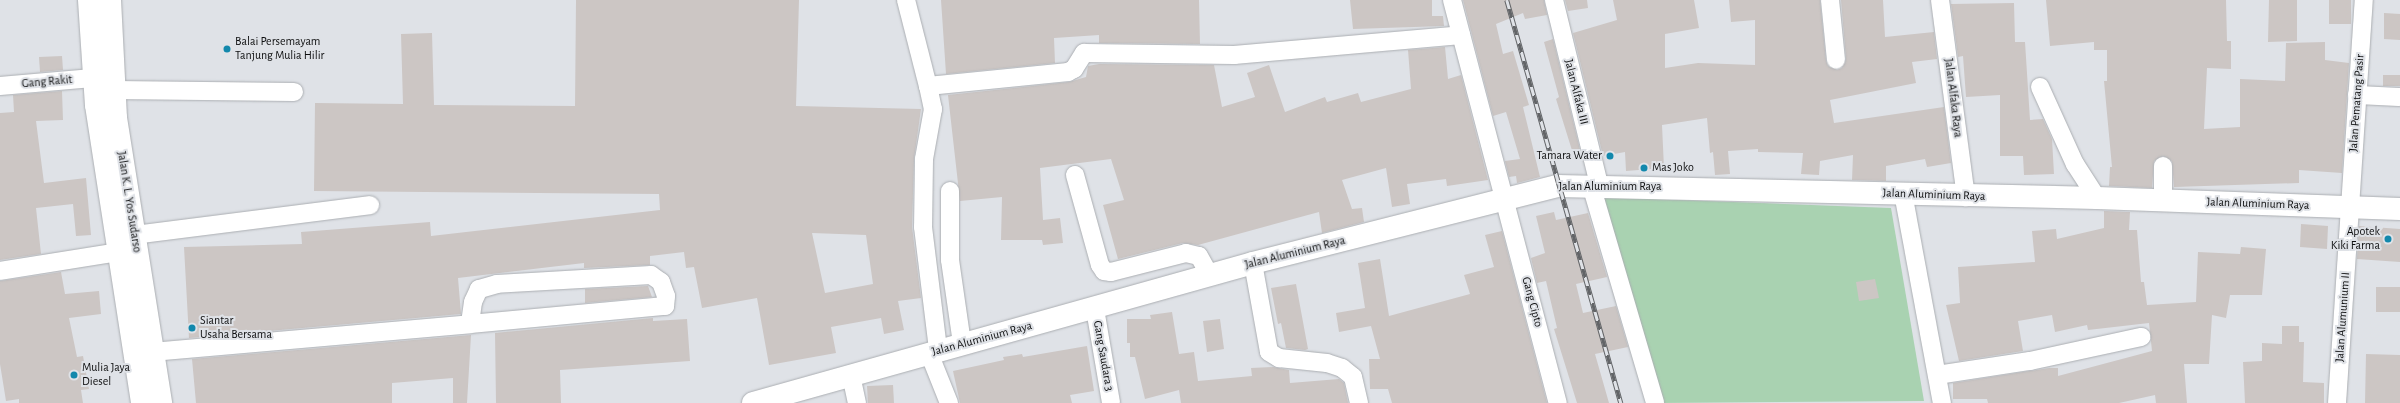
<!DOCTYPE html>
<style>
body{margin:0}
#map{position:relative;width:2400px;height:403px;overflow:hidden;background:#dfe2e7;font-family:"Alegreya Sans",sans-serif}
div>[style]{position:absolute}
.green>*{inset:0;background:#a9d2b1}
.building>*{inset:0;background:#ccc6c4}
.roads{filter:drop-shadow(0 0 1px #abaeb2) drop-shadow(0 0 1px #abaeb2)}
.minor>*{height:18px;margin:-9px;padding:0 9px;transform-origin:9px;border-radius:9px;background:#fff}
.major>*{height:22px;margin:-11px;padding:0 11px;transform-origin:11px;border-radius:11px;background:#fff}
.highway>*{height:22px;margin:-11px;padding:0 11px;transform-origin:11px;border-radius:11px;background:#fff}
.rail>*{height:4.5px;margin-top:-2.25px;transform-origin:0;background:repeating-linear-gradient(90deg,#dfe2e7 0 9px,#626467 0 18px);box-sizing:border-box;border-block:1px solid #626467}
.dots>*{width:11px;height:11px;translate:-50% -50%;box-sizing:border-box;border:2px solid #dfe2e7;border-radius:50%}
span{translate:-50% -50%;white-space:nowrap;text-align:center;line-height:1.15;-webkit-text-stroke:4px #dfe2e7;paint-order:stroke}
.poi-label{font-size:12px;color:#0e0f10}
.left{translate:0 -50%;text-align:left}
.right{translate:-100% -50%;text-align:right}
.street-label{font-size:12px;color:#0e0f10}
</style>
<div id="map">
<div class="green">
<i style="clip-path:polygon(1601px 197px,1891px 208px,1924px 401px,1659px 403px)"></i>
</div>
<div class="building">
<i style="clip-path:polygon(evenodd,576px 0,799px 0,796px 106px,921px 109px,914px 159px,912px 227px,921px 298px,898px 301px,904px 330px,884px 334px,881px 318px,831px 327px,836px 353px,769px 365px,757px 298px,702px 308px,694px 267px,686px 268px,684px 252px,650px 256px,650px 265px,584px 268px,584px 263px,458px 278px,461px 314px,189px 338px,184px 247px,302px 244px,301px 232px,430px 222px,431px 236px,660px 210px,659px 194px,314px 191px,315px 103px,403px 104px,401px 34px,432px 33px,434px 105px,575px 106px,576px 0,812px 233px,866px 235px,873px 284px,825px 293px,812px 233px)"></i>
<i style="clip-path:polygon(941px 0,1199px 0,1200px 44px,1099px 43px,1099px 35px,1054px 38px,1055px 63px,946px 74px)"></i>
<i style="clip-path:polygon(1350px 0,1432px 0,1432px 16px,1443px 16px,1444px 26px,1353px 29px)"></i>
<i style="clip-path:polygon(1463px 0,1544px 0,1547px 15px,1525px 19px,1523px 13px,1496px 24px,1503px 54px,1513px 51px,1529px 105px,1523px 107px,1540px 177px,1517px 183px,1516px 176px,1509px 177px,1505px 161px,1520px 159px,1506px 112px,1493px 116px)"></i>
<i style="clip-path:polygon(1565px 0,1587px 0,1588px 8px,1568px 11px)"></i>
<i style="clip-path:polygon(1613px 0,1694px 0,1699px 28px,1665px 34px,1665px 68px,1698px 63px,1755px 65px,1755px 20px,1731px 22px,1729px 0,1820px 0,1826px 61px,1828px 66px,1837px 70px,1842px 68px,1846px 59px,1841px 0,1883px 0,1885px 37px,1934px 32px,1937px 59px,1912px 62px,1916px 83px,1830px 100px,1834px 123px,1944px 107px,1951px 163px,1927px 167px,1925px 159px,1886px 166px,1886px 181px,1852px 180px,1853px 155px,1820px 161px,1819px 175px,1801px 174px,1803px 153px,1758px 152px,1758px 149px,1728px 151px,1730px 174px,1715px 175px,1713px 152px,1710px 153px,1707px 118px,1662px 125px,1664px 168px,1626px 171px,1625px 152px,1603px 156px,1573px 33px,1617px 20px)"></i>
<i style="clip-path:polygon(2046px 0,2226px 0,2227px 41px,2231px 41px,2231px 69px,2207px 68px,2204px 129px,2240px 127px,2240px 79px,2285px 81px,2286px 43px,2325px 42px,2325px 60px,2349px 63px,2342px 173px,2299px 170px,2299px 183px,2174px 187px,2172px 161px,2163px 156px,2154px 161px,2152px 188px,2109px 186px,2110px 167px,2112px 167px,2104px 81px,2107px 81px,2107px 50px,2094px 50px,2094px 42px,2050px 46px)"></i>
<i style="clip-path:polygon(2269px 0,2297px 0,2297px 41px,2268px 42px)"></i>
<i style="clip-path:polygon(2329px 0,2351px 0,2351px 24px,2329px 24px)"></i>
<i style="clip-path:polygon(2014px 3px,2015px 42px,2025px 42px,2030px 120px,2043px 119px,2052px 139px,2054px 174px,2024px 175px,2023px 156px,2000px 156px,2000px 95px,1966px 97px,1963px 56px,1958px 57px,1951px 4px)"></i>
<i style="clip-path:polygon(2384px 13px,2400px 14px,2400px 40px,2384px 39px)"></i>
<i style="clip-path:polygon(1553px 39px,1582px 158px,1575px 160px,1556px 99px,1559px 97px,1544px 42px)"></i>
<i style="clip-path:polygon(1445px 47px,1448px 79px,1461px 75px,1488px 180px,1447px 186px,1446px 179px,1407px 184px,1410px 204px,1392px 207px,1386px 168px,1342px 180px,1352px 209px,1362px 208px,1364px 222px,1322px 233px,1319px 212px,1198px 245px,1183px 243px,1118px 259px,1103px 205px,1124px 200px,1111px 159px,1040px 168px,1043px 220px,1060px 218px,1063px 243px,1043px 245px,1042px 240px,1001px 240px,1002px 197px,960px 201px,948px 95px,1069px 82px,1086px 77px,1088px 66px,1099px 64px,1214px 65px,1222px 107px,1255px 97px,1247px 73px,1269px 65px,1285px 112px,1325px 97px,1327px 102px,1358px 93px,1361px 102px,1411px 89px,1408px 50px)"></i>
<i style="clip-path:polygon(62px 56px,63px 70px,40px 72px,39px 57px)"></i>
<i style="clip-path:polygon(2383px 75px,2400px 75px,2400px 86px,2383px 86px)"></i>
<i style="clip-path:polygon(62px 91px,63px 120px,36px 121px,44px 183px,86px 178px,91px 235px,76px 236px,73px 204px,36px 208px,41px 254px,0 260px,0 113px,14px 112px,13px 95px)"></i>
<i style="clip-path:polygon(2104px 211px,2130px 212px,2129px 230px,2137px 230px,2141px 282px,2144px 282px,2147px 305px,2196px 302px,2198px 252px,2240px 254px,2241px 247px,2266px 249px,2262px 295px,2230px 295px,2226px 318px,2212px 315px,2209px 364px,2184px 364px,2187px 403px,2156px 403px,2155px 395px,2119px 403px,1988px 403px,1987px 399px,1953px 399px,1953px 383px,2049px 368px,2058px 368px,2058px 376px,2152px 351px,2149px 323px,2088px 330px,2087px 325px,2055px 332px,2052px 315px,2018px 321px,2023px 351px,1959px 361px,1946px 305px,1960px 303px,1958px 267px,2035px 262px,2032px 231px,2056px 229px,2057px 239px,2104px 228px)"></i>
<i style="clip-path:polygon(1554px 212px,1556px 220px,1588px 213px,1607px 277px,1576px 284px,1583px 313px,1616px 306px,1628px 347px,1595px 354px,1609px 403px,1577px 403px,1554px 329px,1557px 328px,1546px 281px,1537px 283px,1531px 258px,1545px 253px,1536px 216px)"></i>
<i style="clip-path:polygon(2301px 224px,2328px 226px,2327px 249px,2300px 247px)"></i>
<i style="clip-path:polygon(2359px 226px,2400px 229px,2400px 262px,2357px 259px)"></i>
<i style="clip-path:polygon(1502px 231px,1547px 403px,1392px 403px,1388px 389px,1370px 389px,1369px 359px,1380px 359px,1371px 326px,1339px 332px,1336px 313px,1365px 308px,1358px 263px,1380px 259px,1389px 316px,1470px 294px,1464px 275px,1494px 267px,1485px 235px)"></i>
<i style="clip-path:polygon(61px 272px,65px 294px,99px 291px,101px 314px,69px 318px,77px 357px,83px 356px,89px 389px,81px 390px,83px 403px,19px 403px,19px 399px,6px 401px,0 364px,0 281px)"></i>
<i style="clip-path:polygon(1875px 279px,1879px 298px,1859px 301px,1856px 282px)"></i>
<i style="clip-path:polygon(1296px 284px,1308px 349px,1305px 350px,1286px 348px,1281px 323px,1278px 324px,1271px 288px)"></i>
<i style="clip-path:polygon(648px 286px,652px 297px,585px 303px,585px 289px)"></i>
<i style="clip-path:polygon(2376px 287px,2400px 287px,2400px 312px,2376px 312px)"></i>
<i style="clip-path:polygon(1172px 312px,1179px 354px,1194px 352px,1198px 381px,1252px 376px,1251px 368px,1273px 367px,1289px 370px,1290px 383px,1339px 379px,1344px 383px,1348px 403px,1181px 403px,1179px 390px,1145px 399px,1135px 357px,1130px 357px,1130px 343px,1127px 343px,1127px 319px,1151px 319px,1150px 315px)"></i>
<i style="clip-path:polygon(653px 318px,653px 321px,687px 319px,690px 361px,560px 370px,561px 403px,496px 403px,495px 333px)"></i>
<i style="clip-path:polygon(1220px 319px,1224px 349px,1207px 352px,1203px 321px)"></i>
<i style="clip-path:polygon(2282px 326px,2299px 326px,2299px 342px,2304px 342px,2303px 382px,2324px 383px,2324px 403px,2245px 403px,2243px 362px,2262px 361px,2262px 343px,2282px 344px)"></i>
<i style="clip-path:polygon(471px 335px,467px 403px,453px 403px,453px 378px,392px 383px,392px 403px,196px 403px,192px 359px)"></i>
<i style="clip-path:polygon(1087px 346px,1094px 391px,1070px 395px,1072px 403px,960px 403px,953px 371px,1004px 360px,1003px 357px,1022px 354px,1023px 357px)"></i>
<i style="clip-path:polygon(2366px 354px,2400px 355px,2400px 403px,2365px 403px)"></i>
<i style="clip-path:polygon(893px 385px,894px 403px,868px 403px,867px 386px)"></i>
</div>
<div class="roads">
<div class="minor">
<i style="left:906px;top:0;width:89px;rotate:75.7deg"></i>
<i style="left:928px;top:86px;width:141px;rotate:-5.7deg"></i>
<i style="left:1068px;top:72px;width:7px;rotate:-27deg"></i>
<i style="left:1074px;top:69px;width:19px;rotate:-58deg"></i>
<i style="left:1084px;top:53px;width:150px;rotate:0.8deg"></i>
<i style="left:1234px;top:55px;width:228px;rotate:-5deg"></i>
<i style="left:1452px;top:0;width:417px;rotate:75.3deg"></i>
<i style="left:1554px;top:0;width:190px;rotate:76.3deg"></i>
<i style="left:1830px;top:0;width:60px;rotate:84.3deg"></i>
<i style="left:1940px;top:0;width:199px;rotate:82.5deg"></i>
<i style="left:0;top:86px;width:93px;rotate:-4.9deg"></i>
<i style="left:928px;top:86px;width:24px;rotate:78deg"></i>
<i style="left:933px;top:109px;width:51px;rotate:100.2deg"></i>
<i style="left:924px;top:159px;width:68px;rotate:90.8deg"></i>
<i style="left:923px;top:227px;width:124px;rotate:83deg"></i>
<i style="left:2040px;top:87px;width:85px;rotate:65.6deg"></i>
<i style="left:2075px;top:164px;width:40px;rotate:57.1deg"></i>
<i style="left:114px;top:90px;width:180px;rotate:0.6deg"></i>
<i style="left:2357px;top:95px;width:43px;rotate:2.7deg"></i>
<i style="left:2163px;top:166px;width:36px;rotate:90deg"></i>
<i style="left:1075px;top:175px;width:93px;rotate:74.5deg"></i>
<i style="left:1100px;top:265px;width:7px;rotate:56deg"></i>
<i style="left:1104px;top:271px;width:7px;rotate:8deg"></i>
<i style="left:1111px;top:272px;width:77px;rotate:-14.2deg"></i>
<i style="left:1186px;top:253px;width:13px;rotate:13deg"></i>
<i style="left:1199px;top:256px;width:23px;rotate:61deg"></i>
<i style="left:1591px;top:185px;width:227px;rotate:73.6deg"></i>
<i style="left:950px;top:191px;width:69px;rotate:90deg"></i>
<i style="left:950px;top:260px;width:84px;rotate:81.8deg"></i>
<i style="left:1903px;top:193px;width:214px;rotate:79.5deg"></i>
<i style="left:134px;top:235px;width:238px;rotate:-7.2deg"></i>
<i style="left:1253px;top:263px;width:90px;rotate:79.8deg"></i>
<i style="left:1269px;top:352px;width:12px;rotate:31deg"></i>
<i style="left:1279px;top:358px;width:48px;rotate:5.9deg"></i>
<i style="left:1327px;top:363px;width:16px;rotate:18deg"></i>
<i style="left:1342px;top:368px;width:14px;rotate:39deg"></i>
<i style="left:1353px;top:377px;width:27px;rotate:77deg"></i>
<i style="left:0;top:271px;width:120px;rotate:-9.1deg"></i>
<i style="left:1095px;top:309px;width:95px;rotate:80.3deg"></i>
<i style="left:152px;top:352px;width:319px;rotate:-5deg"></i>
<i style="left:470px;top:324px;width:196px;rotate:-5.3deg"></i>
<i style="left:665px;top:306px;width:10px;rotate:-84deg"></i>
<i style="left:666px;top:296px;width:15px;rotate:-110deg"></i>
<i style="left:661px;top:282px;width:12px;rotate:-145deg"></i>
<i style="left:651px;top:275px;width:154px;rotate:176.7deg"></i>
<i style="left:497px;top:284px;width:19px;rotate:164deg"></i>
<i style="left:479px;top:289px;width:14px;rotate:115deg"></i>
<i style="left:473px;top:302px;width:22px;rotate:98deg"></i>
<i style="left:929px;top:353px;width:54px;rotate:68.2deg"></i>
<i style="left:851px;top:375px;width:29px;rotate:78deg"></i>
<i style="left:1937px;top:375px;width:94px;rotate:-8.6deg"></i>
<i style="left:2030px;top:361px;width:114px;rotate:-12.2deg"></i>
<i style="left:2337px;top:403px;width:404px;rotate:-86.2deg"></i>
</div>
<div class="major">
<i style="left:753px;top:403px;width:519px;rotate:-15.64deg"></i>
<i style="left:1253px;top:263px;width:314px;rotate:-14.2deg"></i>
<i style="left:1557px;top:186px;width:540px;rotate:1.27deg"></i>
<i style="left:2097px;top:198px;width:303px;rotate:2.1deg"></i>
</div>
<div class="highway">
<i style="left:89px;top:0;width:105px;rotate:86.2deg"></i>
<i style="left:96px;top:105px;width:302px;rotate:81.2deg"></i>
<i style="left:110px;top:0;width:118px;rotate:87.1deg"></i>
<i style="left:116px;top:118px;width:289px;rotate:81deg"></i>
</div>
</div>
<div class="rail">
<i style="left:1507px;top:0;width:419px;rotate:74.2deg"></i>
</div>
<div class="dots">
<i style="left:227px;top:49px;background:#1288ac"></i>
<i style="left:1610px;top:156px;background:#1288ac"></i>
<i style="left:1644px;top:168px;background:#1288ac"></i>
<i style="left:2388px;top:239px;background:#1288ac"></i>
<i style="left:192px;top:328px;background:#1288ac"></i>
<i style="left:74px;top:375px;background:#1288ac"></i>
</div>
<div class="poi-label">
<span class="left" style="left:235px;top:49px">Balai Persemayam<br>Tanjung Mulia Hilir</span>
<span class="right" style="left:1602px;top:156px">Tamara Water</span>
<span class="left" style="left:1652px;top:168px">Mas Joko</span>
<span class="right" style="left:2380px;top:239px">Apotek<br>Kiki Farma</span>
<span class="left" style="left:200px;top:328px">Siantar<br>Usaha Bersama</span>
<span class="left" style="left:82px;top:375px">Mulia Jaya<br>Diesel</span>
</div>
<div class="street-label">
<span style="left:47px;top:82px;rotate:-5deg">Gang Rakit</span>
<span style="left:1576px;top:92px;rotate:76deg">Jalan Alfaka III</span>
<span style="left:1953px;top:98px;rotate:83deg">Jalan Alfaka Raya</span>
<span style="left:2357px;top:103px;rotate:-86deg">Jalan Pematang Pasir</span>
<span style="left:1610px;top:187px">Jalan Aluminium Raya</span>
<span style="left:1934px;top:195px;rotate:2deg">Jalan Aluminium Raya</span>
<span style="left:129px;top:202px;rotate:81deg">Jalan K. L. Yos Sudarso</span>
<span style="left:2258px;top:204px;rotate:2deg">Jalan Aluminium Raya</span>
<span style="left:1295px;top:253px;rotate:-14deg">Jalan Aluminium Raya</span>
<span style="left:1532px;top:302px;rotate:75deg">Gang Cipto</span>
<span style="left:2343px;top:317px;rotate:-86deg">Jalan Alumunium II</span>
<span style="left:982px;top:339px;rotate:-15deg">Jalan Aluminium Raya</span>
<span style="left:1103px;top:356px;rotate:80deg">Gang Saudara 3</span>
</div>
</div>
